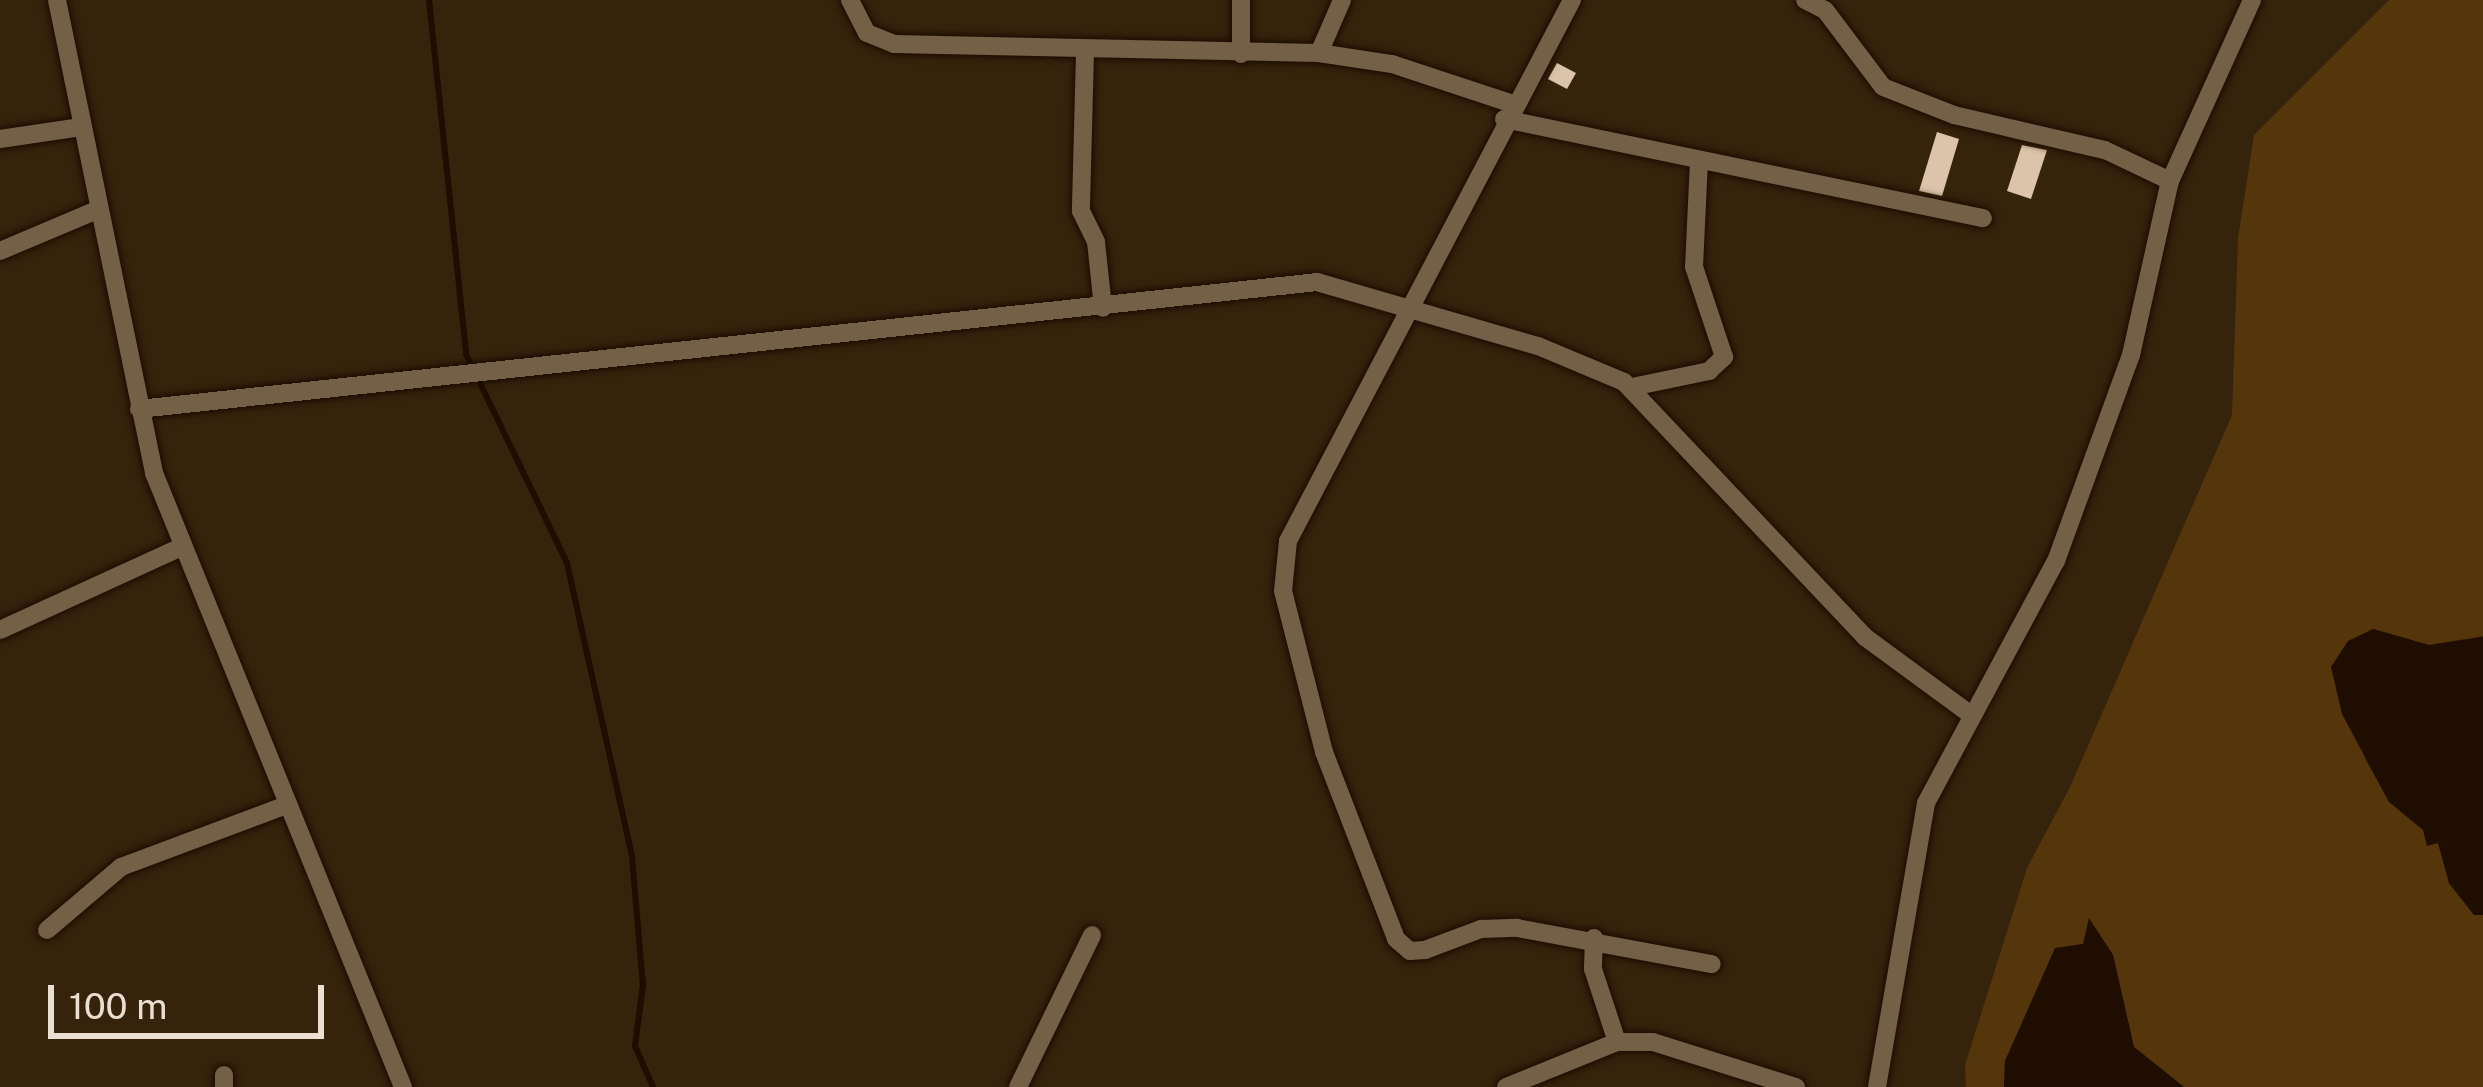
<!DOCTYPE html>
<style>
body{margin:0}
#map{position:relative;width:2483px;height:1087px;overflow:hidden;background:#36230c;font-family:"Public Sans",sans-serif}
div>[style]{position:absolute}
.green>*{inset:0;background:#55360a}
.water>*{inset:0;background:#1e0d00}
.stream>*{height:6px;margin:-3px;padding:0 3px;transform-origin:3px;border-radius:3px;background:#1e0d00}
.building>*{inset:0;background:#dbc4a9}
.roads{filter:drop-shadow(0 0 3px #1c0c00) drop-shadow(0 0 3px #1c0c00)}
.street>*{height:18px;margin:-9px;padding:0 9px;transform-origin:9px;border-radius:9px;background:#745f47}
span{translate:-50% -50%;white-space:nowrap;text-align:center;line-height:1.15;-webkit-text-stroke:12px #36230c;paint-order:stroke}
.scale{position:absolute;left:48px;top:985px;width:276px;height:54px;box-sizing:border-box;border:6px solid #ebdfd1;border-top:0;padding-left:15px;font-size:36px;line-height:42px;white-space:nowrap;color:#ebdfd1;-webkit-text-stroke:9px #36230c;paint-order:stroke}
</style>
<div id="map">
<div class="green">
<i style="clip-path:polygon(2389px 0,2483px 0,2483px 636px,2429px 645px,2373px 629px,2365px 759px,2389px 801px,2438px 842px,2449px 883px,2474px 915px,2483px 915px,2483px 1087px,2184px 1087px,2134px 1047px,2113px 955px,2089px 919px,2084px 944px,2055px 949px,2005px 1061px,2004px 1087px,1966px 1087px,1965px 1065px,2027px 868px,2070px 787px,2232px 415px,2238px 238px,2254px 135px)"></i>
</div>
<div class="water">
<i style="clip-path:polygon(2373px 629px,2429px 645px,2483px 637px,2483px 915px,2474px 915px,2449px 883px,2438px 843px,2427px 846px,2423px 830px,2389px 802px,2342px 714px,2331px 667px,2348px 641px)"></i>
<i style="clip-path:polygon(2089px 918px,2113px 955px,2134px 1047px,2184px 1087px,2004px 1087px,2005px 1061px,2055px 948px,2083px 944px)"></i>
</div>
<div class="stream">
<i style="left:429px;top:0;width:356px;rotate:84deg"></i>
<i style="left:466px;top:354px;width:232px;rotate:64.2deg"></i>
<i style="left:567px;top:563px;width:301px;rotate:77.5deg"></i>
<i style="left:632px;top:857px;width:128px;rotate:85.1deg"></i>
<i style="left:643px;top:985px;width:62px;rotate:97.5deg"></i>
<i style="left:635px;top:1046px;width:45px;rotate:66.3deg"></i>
</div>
<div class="building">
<i style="clip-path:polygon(1557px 63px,1576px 73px,1567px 89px,1548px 79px)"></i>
<i style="clip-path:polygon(1937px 132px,1959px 139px,1942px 196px,1919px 191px)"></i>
<i style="clip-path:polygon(2022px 145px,2047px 150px,2031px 199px,2007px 191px)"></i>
</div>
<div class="roads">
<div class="street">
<i style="left:57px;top:0;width:483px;rotate:78.4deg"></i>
<i style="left:154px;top:473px;width:663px;rotate:67.93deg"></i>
<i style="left:850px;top:0;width:37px;rotate:63deg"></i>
<i style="left:867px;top:33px;width:29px;rotate:22deg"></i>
<i style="left:894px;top:44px;width:425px;rotate:1.2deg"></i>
<i style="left:1319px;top:53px;width:74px;rotate:8.6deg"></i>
<i style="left:1392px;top:64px;width:127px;rotate:18.3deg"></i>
<i style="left:1572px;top:0;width:611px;rotate:117.7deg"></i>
<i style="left:1288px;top:541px;width:50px;rotate:95.7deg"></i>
<i style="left:1283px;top:591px;width:166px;rotate:75.7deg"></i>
<i style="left:1324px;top:752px;width:200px;rotate:68.9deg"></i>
<i style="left:1396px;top:939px;width:18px;rotate:41deg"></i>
<i style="left:1410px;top:951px;width:15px;rotate:-4deg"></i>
<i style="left:1425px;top:950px;width:60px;rotate:-20.6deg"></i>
<i style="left:1481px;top:929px;width:36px;rotate:-2deg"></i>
<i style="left:1517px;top:928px;width:198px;rotate:10.5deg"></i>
<i style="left:1805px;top:0;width:22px;rotate:27deg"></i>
<i style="left:1825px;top:10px;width:96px;rotate:53deg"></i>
<i style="left:1883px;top:87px;width:76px;rotate:21.5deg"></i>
<i style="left:1954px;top:115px;width:155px;rotate:13.1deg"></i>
<i style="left:2105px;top:150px;width:72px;rotate:25.5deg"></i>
<i style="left:1085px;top:53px;width:158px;rotate:91.5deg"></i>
<i style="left:1081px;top:211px;width:34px;rotate:64deg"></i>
<i style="left:1096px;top:242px;width:66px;rotate:83.9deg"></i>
<i style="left:1319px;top:53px;width:58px;rotate:-66.5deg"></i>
<i style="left:1241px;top:54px;width:54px;rotate:-90deg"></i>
<i style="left:1504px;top:119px;width:489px;rotate:11.7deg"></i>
<i style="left:0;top:139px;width:82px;rotate:-8.4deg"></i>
<i style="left:0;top:251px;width:105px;rotate:-22.9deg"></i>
<i style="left:1632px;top:387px;width:79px;rotate:-11.7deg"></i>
<i style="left:1709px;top:371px;width:21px;rotate:-43deg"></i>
<i style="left:1724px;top:357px;width:95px;rotate:-108.4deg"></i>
<i style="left:1694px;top:267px;width:107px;rotate:-87.3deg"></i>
<i style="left:139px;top:409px;width:1185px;rotate:-6.15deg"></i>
<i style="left:1317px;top:282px;width:230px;rotate:16.2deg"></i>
<i style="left:1538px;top:346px;width:93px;rotate:22.7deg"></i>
<i style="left:1624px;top:382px;width:351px;rotate:46.6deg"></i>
<i style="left:1865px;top:637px;width:130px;rotate:36.3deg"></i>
<i style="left:0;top:630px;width:197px;rotate:-24.6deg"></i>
<i style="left:47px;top:930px;width:97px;rotate:-40.4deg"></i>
<i style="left:121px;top:867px;width:174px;rotate:-20.5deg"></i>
<i style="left:1594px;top:938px;width:31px;rotate:92deg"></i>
<i style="left:1593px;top:969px;width:77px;rotate:71.8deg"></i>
<i style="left:224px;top:1075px;width:12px;rotate:90deg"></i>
<i style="left:1018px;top:1087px;width:169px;rotate:-64deg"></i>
<i style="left:1506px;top:1087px;width:120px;rotate:-22.1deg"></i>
<i style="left:1617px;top:1042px;width:36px"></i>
<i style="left:1653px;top:1042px;width:150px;rotate:17.5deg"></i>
<i style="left:1877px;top:1087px;width:288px;rotate:-80.2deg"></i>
<i style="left:1926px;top:803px;width:275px;rotate:-61.8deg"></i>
<i style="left:2056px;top:561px;width:219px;rotate:-70deg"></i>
<i style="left:2131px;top:355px;width:178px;rotate:-77.4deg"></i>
<i style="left:2170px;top:181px;width:199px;rotate:-65.6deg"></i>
</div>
</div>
<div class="scale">100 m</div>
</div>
